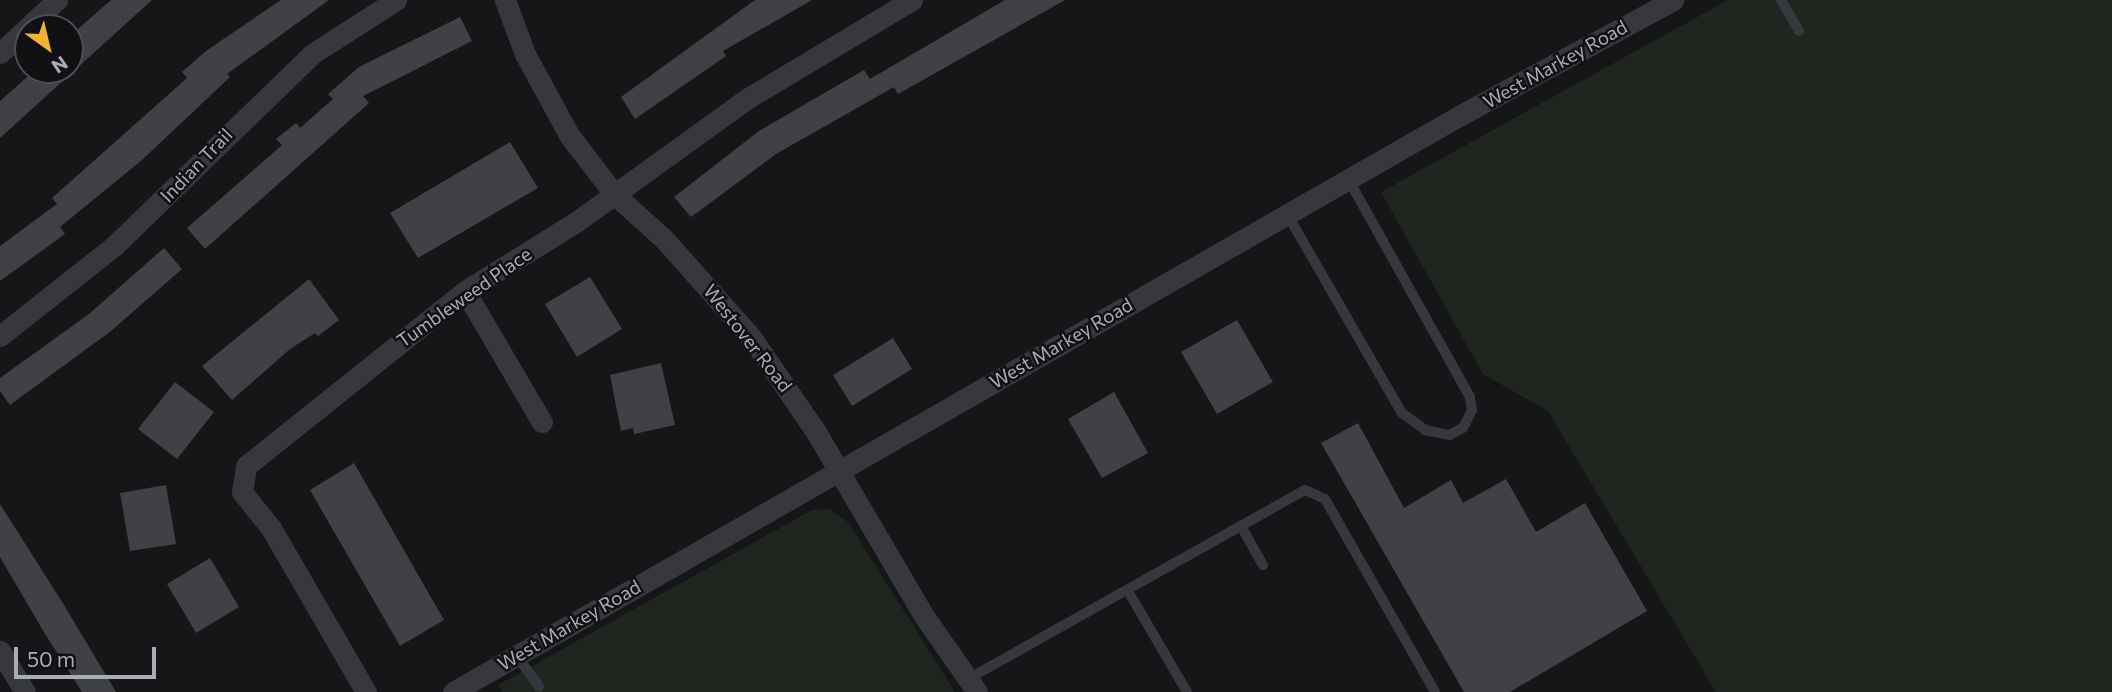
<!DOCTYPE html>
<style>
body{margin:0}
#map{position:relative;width:2112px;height:692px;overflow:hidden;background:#161618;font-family:Commissioner,sans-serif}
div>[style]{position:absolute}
.green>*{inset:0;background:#1e261f}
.building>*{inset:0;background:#404145}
.service>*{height:10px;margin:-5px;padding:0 5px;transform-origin:5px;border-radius:5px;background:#37383d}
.minor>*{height:21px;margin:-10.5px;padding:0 10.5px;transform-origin:10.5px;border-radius:10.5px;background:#37383d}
span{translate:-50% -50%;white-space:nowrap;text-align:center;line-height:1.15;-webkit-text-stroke:5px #111113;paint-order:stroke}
.street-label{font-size:19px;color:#a8adb8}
.north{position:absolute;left:14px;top:14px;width:70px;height:70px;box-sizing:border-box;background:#111113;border:2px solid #4d4f55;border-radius:50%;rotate:146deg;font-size:19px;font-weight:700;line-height:28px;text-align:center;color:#a8adb8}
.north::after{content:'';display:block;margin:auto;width:24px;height:32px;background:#f2b134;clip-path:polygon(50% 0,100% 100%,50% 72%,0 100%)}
.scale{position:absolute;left:14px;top:647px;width:142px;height:32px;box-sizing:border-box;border:4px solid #a8adb8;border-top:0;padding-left:9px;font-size:21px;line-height:24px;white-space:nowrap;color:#a8adb8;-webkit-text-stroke:5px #111113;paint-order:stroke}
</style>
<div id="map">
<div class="green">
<i style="clip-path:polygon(1728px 0,2112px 0,2112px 692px,1716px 692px,1548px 411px,1483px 374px,1381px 192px)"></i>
<i style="clip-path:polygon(830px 509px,848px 522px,955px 692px,502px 692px,498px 685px,812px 510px)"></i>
</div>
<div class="building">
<i style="clip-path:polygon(111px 0,152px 0,0 138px,0 101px,35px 70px,70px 70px,70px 36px)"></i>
<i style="clip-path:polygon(281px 0,329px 0,227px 74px,230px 77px,142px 160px,60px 227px,65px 234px,0 281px,0 246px,57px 204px,52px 198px,187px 78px,182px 72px,206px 51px)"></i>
<i style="clip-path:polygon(755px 0,812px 0,723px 51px,726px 56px,635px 119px,621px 97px)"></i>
<i style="clip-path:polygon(1005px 0,1065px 0,898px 94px,894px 87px,776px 154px,691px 217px,674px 197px,759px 131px,864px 70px,870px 79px)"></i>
<i style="clip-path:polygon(460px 17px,472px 41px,363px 96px,369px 103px,205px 249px,187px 228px,282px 145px,276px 139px,296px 123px,300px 128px,333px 99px,328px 94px,359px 67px)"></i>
<i style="clip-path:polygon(510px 142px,538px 188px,418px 258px,390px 213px)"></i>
<i style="clip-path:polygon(164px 248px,182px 269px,111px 331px,10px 405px,0 391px,0 378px,89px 314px)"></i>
<i style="clip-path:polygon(590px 277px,622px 329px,577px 357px,545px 304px)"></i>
<i style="clip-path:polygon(309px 279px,339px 320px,318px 336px,315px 333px,290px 349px,232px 400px,202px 366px)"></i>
<i style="clip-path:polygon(1237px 320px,1273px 382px,1217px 414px,1181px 352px)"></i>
<i style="clip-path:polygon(893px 338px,912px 369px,852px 406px,833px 375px)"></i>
<i style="clip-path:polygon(661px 363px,675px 425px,634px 434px,633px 428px,621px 431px,610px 375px)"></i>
<i style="clip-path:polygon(175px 382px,214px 412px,177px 459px,138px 429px)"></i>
<i style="clip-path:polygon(1114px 392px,1148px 453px,1102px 478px,1068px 419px)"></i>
<i style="clip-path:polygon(1358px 423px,1404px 508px,1451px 480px,1463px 503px,1506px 479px,1536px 532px,1585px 503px,1647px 611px,1510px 692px,1464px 692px,1321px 443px)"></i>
<i style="clip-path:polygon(354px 463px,444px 620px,400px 646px,310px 490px)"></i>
<i style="clip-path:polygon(166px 485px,176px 544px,130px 551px,120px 493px)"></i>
<i style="clip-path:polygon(0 504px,64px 605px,116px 692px,82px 692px,45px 634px,0 557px)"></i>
<i style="clip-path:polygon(210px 558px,239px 607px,196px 633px,167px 584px)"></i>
</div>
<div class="service">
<i style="left:1781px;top:0;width:36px;rotate:60deg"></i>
<i style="left:1287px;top:214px;width:230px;rotate:60deg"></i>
<i style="left:1402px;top:413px;width:29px;rotate:36deg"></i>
<i style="left:1425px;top:430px;width:25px;rotate:12deg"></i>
<i style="left:1449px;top:435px;width:16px;rotate:-27deg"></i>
<i style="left:1463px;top:428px;width:20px;rotate:-63deg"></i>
<i style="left:1472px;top:410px;width:13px;rotate:-99deg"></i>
<i style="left:1470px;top:397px;width:250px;rotate:-119.2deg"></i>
<i style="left:1241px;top:526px;width:45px;rotate:60.6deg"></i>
<i style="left:1128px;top:591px;width:117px;rotate:59.7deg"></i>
<i style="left:516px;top:655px;width:39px;rotate:54deg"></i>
<i style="left:968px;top:679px;width:386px;rotate:-29.3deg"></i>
<i style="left:1305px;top:490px;width:22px;rotate:24deg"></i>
<i style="left:1325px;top:499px;width:222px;rotate:60.3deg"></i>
</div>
<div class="minor">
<i style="left:505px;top:0;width:58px;rotate:69.7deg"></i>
<i style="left:525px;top:54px;width:92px;rotate:61.5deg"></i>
<i style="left:569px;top:135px;width:76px;rotate:52.5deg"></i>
<i style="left:615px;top:195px;width:66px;rotate:41.9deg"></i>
<i style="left:664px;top:239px;width:131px;rotate:48.4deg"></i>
<i style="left:751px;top:337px;width:115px;rotate:55.6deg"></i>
<i style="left:816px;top:432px;width:213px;rotate:59.6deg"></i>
<i style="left:924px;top:616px;width:93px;rotate:55.1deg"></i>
<i style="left:0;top:53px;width:78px;rotate:-42.9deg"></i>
<i style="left:465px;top:291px;width:152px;rotate:59.6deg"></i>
<i style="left:0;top:336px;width:145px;rotate:-38.3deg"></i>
<i style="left:114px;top:246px;width:276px;rotate:-44.1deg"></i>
<i style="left:312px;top:54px;width:100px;rotate:-32.7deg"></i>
<i style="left:0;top:651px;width:48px;rotate:58.6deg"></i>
<i style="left:366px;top:692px;width:190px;rotate:-120.1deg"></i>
<i style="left:271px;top:528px;width:46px;rotate:-128.9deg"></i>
<i style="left:242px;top:492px;width:26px;rotate:-81deg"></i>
<i style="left:246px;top:466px;width:280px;rotate:-38.6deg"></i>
<i style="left:465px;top:291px;width:131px;rotate:-31.9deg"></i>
<i style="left:576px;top:222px;width:212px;rotate:-35.8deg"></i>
<i style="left:748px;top:98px;width:191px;rotate:-30.9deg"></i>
<i style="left:453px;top:692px;width:1157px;rotate:-29.8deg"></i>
<i style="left:1457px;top:117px;width:246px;rotate:-28.4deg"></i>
</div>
<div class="street-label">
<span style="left:1555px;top:64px;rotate:-29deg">West Markey Road</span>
<span style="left:196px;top:165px;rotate:-46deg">Indian Trail</span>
<span style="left:464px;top:297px;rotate:-35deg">Tumbleweed Place</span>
<span style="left:748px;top:338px;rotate:52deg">Westover Road</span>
<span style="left:1061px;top:343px;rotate:-30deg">West Markey Road</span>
<span style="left:569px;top:625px;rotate:-30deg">West Markey Road</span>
</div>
<div class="north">N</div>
<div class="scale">50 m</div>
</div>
